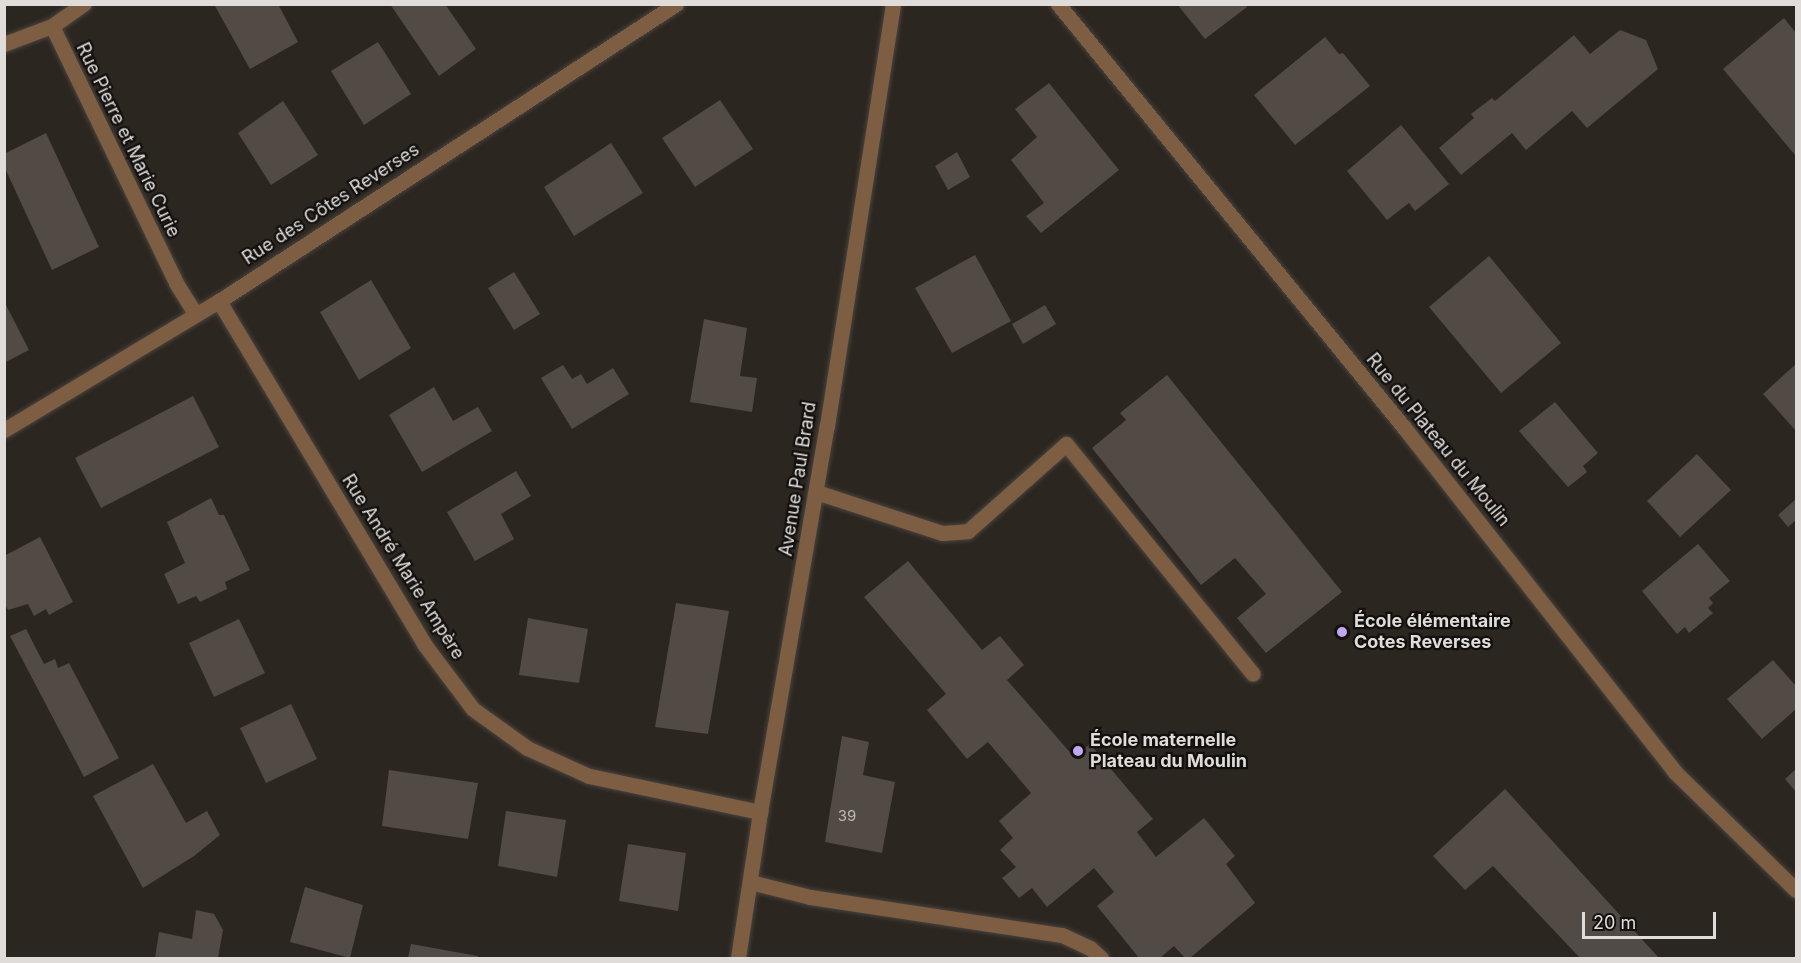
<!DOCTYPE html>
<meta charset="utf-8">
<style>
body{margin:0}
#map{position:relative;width:1801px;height:963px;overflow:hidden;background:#2c2621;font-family:Inter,sans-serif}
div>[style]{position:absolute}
.building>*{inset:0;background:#514a45}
.roads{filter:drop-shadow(0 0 2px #49433e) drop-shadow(0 0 2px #49433e)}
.minor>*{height:15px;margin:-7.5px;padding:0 7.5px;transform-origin:7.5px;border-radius:7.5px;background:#7e5e42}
.dots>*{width:16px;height:16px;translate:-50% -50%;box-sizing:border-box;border:3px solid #12100e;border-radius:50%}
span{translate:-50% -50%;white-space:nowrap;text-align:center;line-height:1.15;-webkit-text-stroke:4.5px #12100e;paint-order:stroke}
.number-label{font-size:15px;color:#bcb8b4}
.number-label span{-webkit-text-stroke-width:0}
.street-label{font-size:18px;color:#e0dcd9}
.poi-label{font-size:18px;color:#e0dcd9;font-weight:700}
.left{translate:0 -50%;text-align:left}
.frame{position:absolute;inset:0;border:6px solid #e0dcd9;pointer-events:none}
.scale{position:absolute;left:1582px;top:912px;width:134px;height:27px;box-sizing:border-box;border:3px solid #e0dcd9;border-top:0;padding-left:8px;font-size:18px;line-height:21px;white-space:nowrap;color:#e0dcd9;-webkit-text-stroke:4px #12100e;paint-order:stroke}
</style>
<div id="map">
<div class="building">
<i style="clip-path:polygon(218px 4px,278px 4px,298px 42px,250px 69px,215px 6px)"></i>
<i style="clip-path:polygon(390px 4px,445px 4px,476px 49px,439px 76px)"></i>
<i style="clip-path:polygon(1177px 4px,1245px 4px,1247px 7px,1205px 39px)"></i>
<i style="clip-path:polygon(1784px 18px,1796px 33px,1795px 155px,1723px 69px)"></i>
<i style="clip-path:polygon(1620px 30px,1646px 40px,1658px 69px,1587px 128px,1572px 111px,1526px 150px,1512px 133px,1461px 175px,1439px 148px,1474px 118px,1471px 114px,1492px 98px,1495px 101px,1574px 35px,1590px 54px)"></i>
<i style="clip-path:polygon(1325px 37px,1339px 54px,1343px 53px,1370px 86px,1295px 145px,1254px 95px)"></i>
<i style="clip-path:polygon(378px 42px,411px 94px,364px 125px,331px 71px)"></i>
<i style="clip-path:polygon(1049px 83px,1119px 170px,1041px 233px,1026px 216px,1044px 203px,1011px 160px,1037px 137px,1015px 109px)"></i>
<i style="clip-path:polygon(720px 100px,753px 149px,695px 187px,662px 138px)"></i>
<i style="clip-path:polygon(283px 101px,318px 155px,271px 185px,238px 133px)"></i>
<i style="clip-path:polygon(1401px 125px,1449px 184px,1415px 211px,1409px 203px,1387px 220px,1347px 171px)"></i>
<i style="clip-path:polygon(46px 133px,99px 247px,52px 270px,4px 166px,4px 154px)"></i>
<i style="clip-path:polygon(611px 143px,643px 193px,574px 236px,544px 187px)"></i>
<i style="clip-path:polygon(957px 152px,970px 177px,948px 190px,935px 166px)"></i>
<i style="clip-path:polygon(975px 255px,1011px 321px,952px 353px,915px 288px)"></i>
<i style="clip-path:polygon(1489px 256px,1561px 343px,1501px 393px,1429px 307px)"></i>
<i style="clip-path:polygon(514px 272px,540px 314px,514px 330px,488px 288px)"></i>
<i style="clip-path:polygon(371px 280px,411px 348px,359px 380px,320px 312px)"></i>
<i style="clip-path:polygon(4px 301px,29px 350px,4px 363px)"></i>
<i style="clip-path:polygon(1045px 305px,1056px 324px,1023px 344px,1012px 324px)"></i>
<i style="clip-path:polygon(704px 319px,747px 328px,740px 376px,757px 378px,752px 412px,690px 402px)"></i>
<i style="clip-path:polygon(1796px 364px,1796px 431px,1763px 394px)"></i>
<i style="clip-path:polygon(563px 365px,572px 379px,581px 374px,587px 384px,613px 368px,629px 394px,572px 429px,541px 378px)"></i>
<i style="clip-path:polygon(1167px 375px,1342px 592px,1266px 653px,1237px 618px,1266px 594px,1235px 558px,1201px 585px,1092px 448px,1126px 420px,1120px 413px)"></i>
<i style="clip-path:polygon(434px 387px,453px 421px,478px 407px,492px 431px,422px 472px,389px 415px)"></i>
<i style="clip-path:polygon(193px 396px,219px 447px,101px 508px,75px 458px)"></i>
<i style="clip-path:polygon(1555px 402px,1598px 453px,1583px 466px,1587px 472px,1568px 487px,1519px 431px)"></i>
<i style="clip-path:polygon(1697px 454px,1731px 490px,1680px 537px,1647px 501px)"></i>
<i style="clip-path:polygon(516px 471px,531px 496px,501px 514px,514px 539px,475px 561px,447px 512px)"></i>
<i style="clip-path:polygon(211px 498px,219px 515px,224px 515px,250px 570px,225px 582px,227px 589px,200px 602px,196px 596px,178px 604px,164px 574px,185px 563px,167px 522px)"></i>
<i style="clip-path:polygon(1796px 499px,1796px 520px,1788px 527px,1778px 515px)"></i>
<i style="clip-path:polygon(40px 537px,73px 602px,49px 615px,46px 609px,34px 616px,28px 604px,8px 610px,4px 603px,4px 556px)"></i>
<i style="clip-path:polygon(1698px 544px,1730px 581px,1709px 598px,1713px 603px,1708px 608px,1713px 613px,1689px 633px,1685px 627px,1677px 634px,1642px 591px)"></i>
<i style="clip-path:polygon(908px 561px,982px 650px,1000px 636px,1024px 665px,1007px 680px,1074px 757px,1090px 744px,1153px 819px,1137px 832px,1156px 857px,1204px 818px,1235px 856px,1226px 864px,1255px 903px,1190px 958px,1185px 958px,1174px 946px,1160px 958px,1139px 958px,1097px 906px,1114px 892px,1094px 868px,1047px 907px,1032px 888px,1019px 898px,1002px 878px,1016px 867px,1000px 850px,1013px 838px,999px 821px,1031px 793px,988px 742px,967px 759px,927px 710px,946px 694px,864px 597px)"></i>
<i style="clip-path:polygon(676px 603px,729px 611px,708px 734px,655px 727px)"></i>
<i style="clip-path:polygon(528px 618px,588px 629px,579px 683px,519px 675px)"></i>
<i style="clip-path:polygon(239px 619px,265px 673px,214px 697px,189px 643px)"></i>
<i style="clip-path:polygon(26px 629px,44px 664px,55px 659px,58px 668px,69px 663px,119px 758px,84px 777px,10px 636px)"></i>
<i style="clip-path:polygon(1773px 660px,1796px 686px,1796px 709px,1762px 739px,1727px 699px)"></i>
<i style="clip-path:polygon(291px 704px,317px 759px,266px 783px,240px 728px)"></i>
<i style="clip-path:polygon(842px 736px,869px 742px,863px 775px,895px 782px,882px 853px,825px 842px)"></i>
<i style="clip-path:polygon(153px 764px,186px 823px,207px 811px,220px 835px,194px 856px,143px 888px,93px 796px)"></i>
<i style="clip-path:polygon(1796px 769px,1796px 792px,1785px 779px)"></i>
<i style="clip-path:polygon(389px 770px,478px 783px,468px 839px,382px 826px)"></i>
<i style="clip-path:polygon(1505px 789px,1659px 958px,1580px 958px,1493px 866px,1465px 890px,1433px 856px)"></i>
<i style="clip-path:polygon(506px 811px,566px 820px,557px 877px,498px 866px)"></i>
<i style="clip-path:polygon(628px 844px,686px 853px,678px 911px,619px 901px)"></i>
<i style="clip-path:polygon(305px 887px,363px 905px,350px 958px,290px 942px)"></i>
<i style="clip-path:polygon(196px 910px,214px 914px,223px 930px,218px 958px,155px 958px,159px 932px,192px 939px)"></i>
<i style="clip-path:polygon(411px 944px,478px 956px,478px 958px,408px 958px)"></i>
</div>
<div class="roads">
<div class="minor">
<i style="left:1058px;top:4px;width:550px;rotate:50.75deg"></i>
<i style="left:1406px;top:430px;width:435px;rotate:51.8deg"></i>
<i style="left:1675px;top:772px;width:169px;rotate:44.3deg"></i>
<i style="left:52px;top:26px;width:39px;rotate:-35deg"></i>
<i style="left:4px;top:44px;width:51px;rotate:-20.6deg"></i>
<i style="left:52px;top:26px;width:285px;rotate:64.2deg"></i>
<i style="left:176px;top:283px;width:36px;rotate:58deg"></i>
<i style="left:219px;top:301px;width:400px;rotate:59.1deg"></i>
<i style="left:424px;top:644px;width:81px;rotate:53deg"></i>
<i style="left:473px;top:709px;width:67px;rotate:35.8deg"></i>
<i style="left:527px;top:748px;width:68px;rotate:24.3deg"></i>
<i style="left:589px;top:776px;width:175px;rotate:11.9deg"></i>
<i style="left:4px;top:430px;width:251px;rotate:-31deg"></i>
<i style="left:219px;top:301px;width:545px;rotate:-33.02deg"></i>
<i style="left:816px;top:492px;width:133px;rotate:18deg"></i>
<i style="left:942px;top:533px;width:26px;rotate:-4deg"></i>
<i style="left:968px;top:531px;width:131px;rotate:-41.6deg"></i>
<i style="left:1066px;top:444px;width:296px;rotate:50.9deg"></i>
<i style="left:750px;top:882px;width:62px;rotate:14deg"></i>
<i style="left:810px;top:897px;width:255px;rotate:8.6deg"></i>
<i style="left:1062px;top:935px;width:31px;rotate:25deg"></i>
<i style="left:1090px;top:948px;width:15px;rotate:42deg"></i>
<i style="left:738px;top:958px;width:148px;rotate:-81.4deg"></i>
<i style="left:760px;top:812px;width:392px;rotate:-80.2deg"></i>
<i style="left:827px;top:426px;width:427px;rotate:-81.1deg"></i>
</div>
</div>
<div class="dots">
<i style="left:1342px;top:632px;background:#c2a8f2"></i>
<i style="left:1078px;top:751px;background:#c2a8f2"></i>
</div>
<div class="number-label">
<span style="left:847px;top:816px">39</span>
</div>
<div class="street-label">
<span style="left:128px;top:140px;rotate:64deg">Rue Pierre et Marie Curie</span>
<span style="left:331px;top:204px;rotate:-33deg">Rue des Côtes Reverses</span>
<span style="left:1438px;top:440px;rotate:51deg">Rue du Plateau du Moulin</span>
<span style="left:798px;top:479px;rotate:-81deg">Avenue Paul Brard</span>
<span style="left:403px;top:567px;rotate:58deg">Rue André Marie Ampère</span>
</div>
<div class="poi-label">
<span class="left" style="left:1354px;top:632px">École élémentaire<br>Cotes Reverses</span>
<span class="left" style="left:1090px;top:751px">École maternelle<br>Plateau du Moulin</span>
</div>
<div class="frame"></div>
<div class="scale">20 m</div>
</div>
